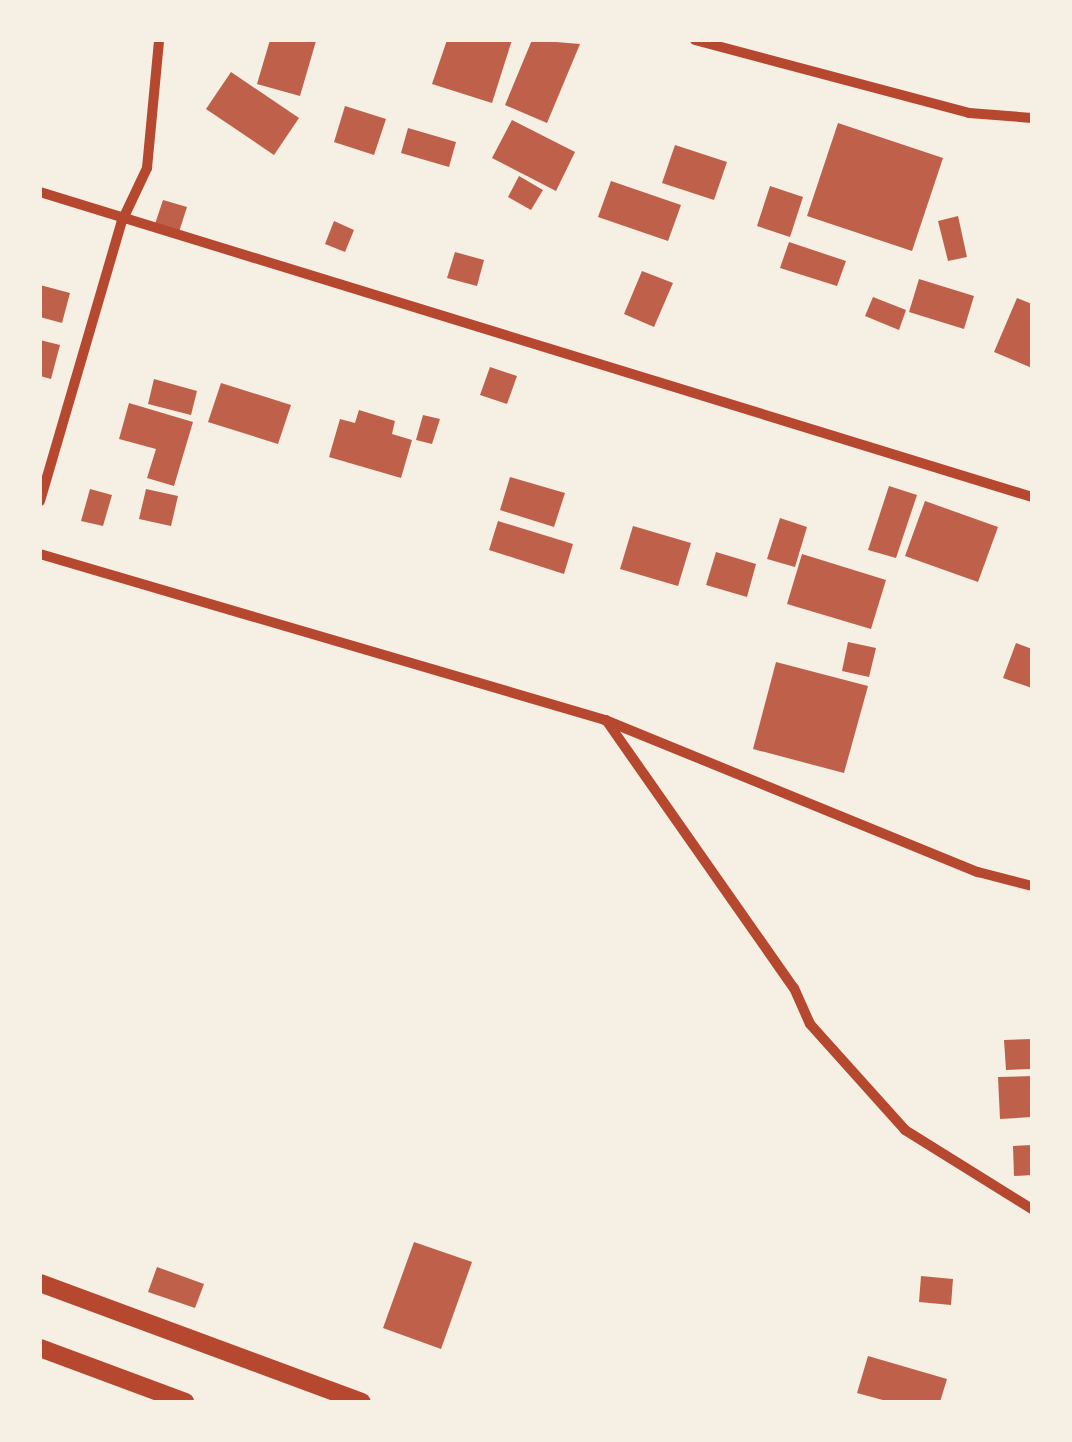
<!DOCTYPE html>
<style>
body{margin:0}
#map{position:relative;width:1072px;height:1442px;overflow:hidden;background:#f6efe4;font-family:Karla,sans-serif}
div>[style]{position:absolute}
.building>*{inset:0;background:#bf614a}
.minor>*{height:10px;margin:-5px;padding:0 5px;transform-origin:5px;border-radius:5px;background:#b5482f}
.tertiary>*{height:18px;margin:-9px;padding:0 9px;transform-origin:9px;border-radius:9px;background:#b5482f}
span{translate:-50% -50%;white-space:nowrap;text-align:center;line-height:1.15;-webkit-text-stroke:10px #f6efe4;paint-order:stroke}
.frame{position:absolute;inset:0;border:42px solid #f6efe4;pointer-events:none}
</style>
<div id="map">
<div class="building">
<i style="clip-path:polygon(270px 40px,316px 41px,300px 96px,257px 84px)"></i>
<i style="clip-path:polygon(447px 40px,512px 40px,492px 103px,432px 84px)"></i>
<i style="clip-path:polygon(532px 40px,580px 44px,547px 123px,505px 105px)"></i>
<i style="clip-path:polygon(231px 72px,299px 118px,274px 155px,206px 109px)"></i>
<i style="clip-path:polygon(345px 106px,386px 119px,374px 155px,334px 142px)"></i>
<i style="clip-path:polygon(512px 120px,575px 152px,556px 191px,492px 158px)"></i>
<i style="clip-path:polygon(838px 123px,943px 158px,912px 251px,807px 216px)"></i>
<i style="clip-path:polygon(408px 128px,456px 142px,449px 167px,401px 153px)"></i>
<i style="clip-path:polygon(675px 145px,727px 162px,714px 200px,662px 183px)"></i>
<i style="clip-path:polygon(519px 176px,543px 190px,531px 210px,508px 197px)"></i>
<i style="clip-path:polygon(611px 181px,681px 205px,668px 241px,598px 217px)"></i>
<i style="clip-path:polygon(770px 186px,803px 197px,790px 237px,757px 226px)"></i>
<i style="clip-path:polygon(163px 200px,187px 207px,178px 235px,154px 227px)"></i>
<i style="clip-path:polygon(958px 216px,967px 257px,948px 261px,938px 221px)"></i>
<i style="clip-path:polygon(334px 221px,354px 230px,345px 252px,325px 244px)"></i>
<i style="clip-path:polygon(789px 242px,846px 261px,837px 286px,780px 268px)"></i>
<i style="clip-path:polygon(455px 252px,484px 260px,477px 286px,447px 278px)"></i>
<i style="clip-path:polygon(642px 271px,673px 283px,654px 327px,624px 314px)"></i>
<i style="clip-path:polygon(919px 279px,974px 296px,964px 329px,909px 312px)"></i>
<i style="clip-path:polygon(40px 285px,70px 293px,62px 323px,40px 317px)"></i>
<i style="clip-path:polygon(873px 297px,906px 310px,899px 330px,865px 316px)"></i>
<i style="clip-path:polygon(1017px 298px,1032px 304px,1032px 368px,994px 352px)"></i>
<i style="clip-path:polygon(40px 340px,60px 345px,51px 379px,40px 376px)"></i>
<i style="clip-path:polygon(490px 367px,517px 376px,507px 404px,480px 395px)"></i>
<i style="clip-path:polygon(154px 379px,197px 391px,191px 415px,148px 404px)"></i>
<i style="clip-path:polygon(221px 383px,291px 405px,278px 444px,208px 422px)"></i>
<i style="clip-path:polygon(129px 403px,193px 422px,174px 486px,147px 478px,156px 449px,119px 439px)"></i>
<i style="clip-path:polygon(359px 410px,395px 421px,392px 434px,412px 440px,401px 478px,329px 457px,340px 419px,355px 423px)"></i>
<i style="clip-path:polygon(423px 415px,440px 419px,432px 444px,416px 440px)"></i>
<i style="clip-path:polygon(510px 477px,565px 493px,554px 527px,500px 510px)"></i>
<i style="clip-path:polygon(889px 486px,917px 495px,896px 558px,868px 550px)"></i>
<i style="clip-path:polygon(90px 489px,112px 495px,103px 526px,81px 521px)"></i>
<i style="clip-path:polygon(146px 489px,178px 496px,171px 526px,139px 519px)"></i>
<i style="clip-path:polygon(925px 501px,998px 527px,978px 582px,905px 556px)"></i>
<i style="clip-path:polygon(780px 518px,807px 527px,795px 567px,767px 559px)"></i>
<i style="clip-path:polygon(498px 521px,573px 544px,564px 574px,489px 550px)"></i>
<i style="clip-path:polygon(633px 526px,691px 543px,678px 586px,620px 569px)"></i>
<i style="clip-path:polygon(716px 552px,756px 564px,747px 597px,706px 585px)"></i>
<i style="clip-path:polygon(802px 554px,886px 580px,871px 629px,787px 604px)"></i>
<i style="clip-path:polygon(848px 642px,876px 648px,869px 677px,842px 671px)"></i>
<i style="clip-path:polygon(1016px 643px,1032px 649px,1032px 688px,1003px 678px)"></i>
<i style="clip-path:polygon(776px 662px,868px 686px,844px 773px,753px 749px)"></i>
<i style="clip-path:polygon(1032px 1039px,1032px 1069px,1006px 1070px,1004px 1040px)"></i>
<i style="clip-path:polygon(1032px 1076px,1032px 1117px,1000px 1119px,998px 1077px)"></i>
<i style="clip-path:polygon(1032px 1145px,1032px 1175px,1014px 1176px,1013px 1146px)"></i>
<i style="clip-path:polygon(414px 1242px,472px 1262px,441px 1349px,383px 1328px)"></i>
<i style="clip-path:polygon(157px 1267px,204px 1284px,195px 1308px,148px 1292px)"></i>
<i style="clip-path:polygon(921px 1276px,953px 1279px,951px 1305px,919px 1302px)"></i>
<i style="clip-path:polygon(868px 1356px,947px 1379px,940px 1402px,890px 1402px,857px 1393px)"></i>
</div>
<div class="minor">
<i style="left:695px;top:40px;width:284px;rotate:14.9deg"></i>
<i style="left:969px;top:113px;width:63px;rotate:4.5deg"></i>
<i style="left:40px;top:192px;width:1038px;rotate:17.09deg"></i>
<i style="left:40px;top:501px;width:292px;rotate:-73.7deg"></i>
<i style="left:122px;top:221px;width:59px;rotate:-64.7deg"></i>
<i style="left:147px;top:168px;width:129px;rotate:-84.6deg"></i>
<i style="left:40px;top:554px;width:589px;rotate:16.37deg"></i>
<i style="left:605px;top:720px;width:403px;rotate:22.2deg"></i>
<i style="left:978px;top:872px;width:56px;rotate:14.5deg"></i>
<i style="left:606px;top:720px;width:327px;rotate:55deg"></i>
<i style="left:794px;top:988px;width:39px;rotate:66deg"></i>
<i style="left:810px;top:1024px;width:142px;rotate:48.1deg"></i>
<i style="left:905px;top:1130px;width:150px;rotate:31.9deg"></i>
</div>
<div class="tertiary">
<i style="left:40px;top:1283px;width:343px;rotate:20.3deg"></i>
<i style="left:40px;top:1348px;width:155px;rotate:20.4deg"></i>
</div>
<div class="frame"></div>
</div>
